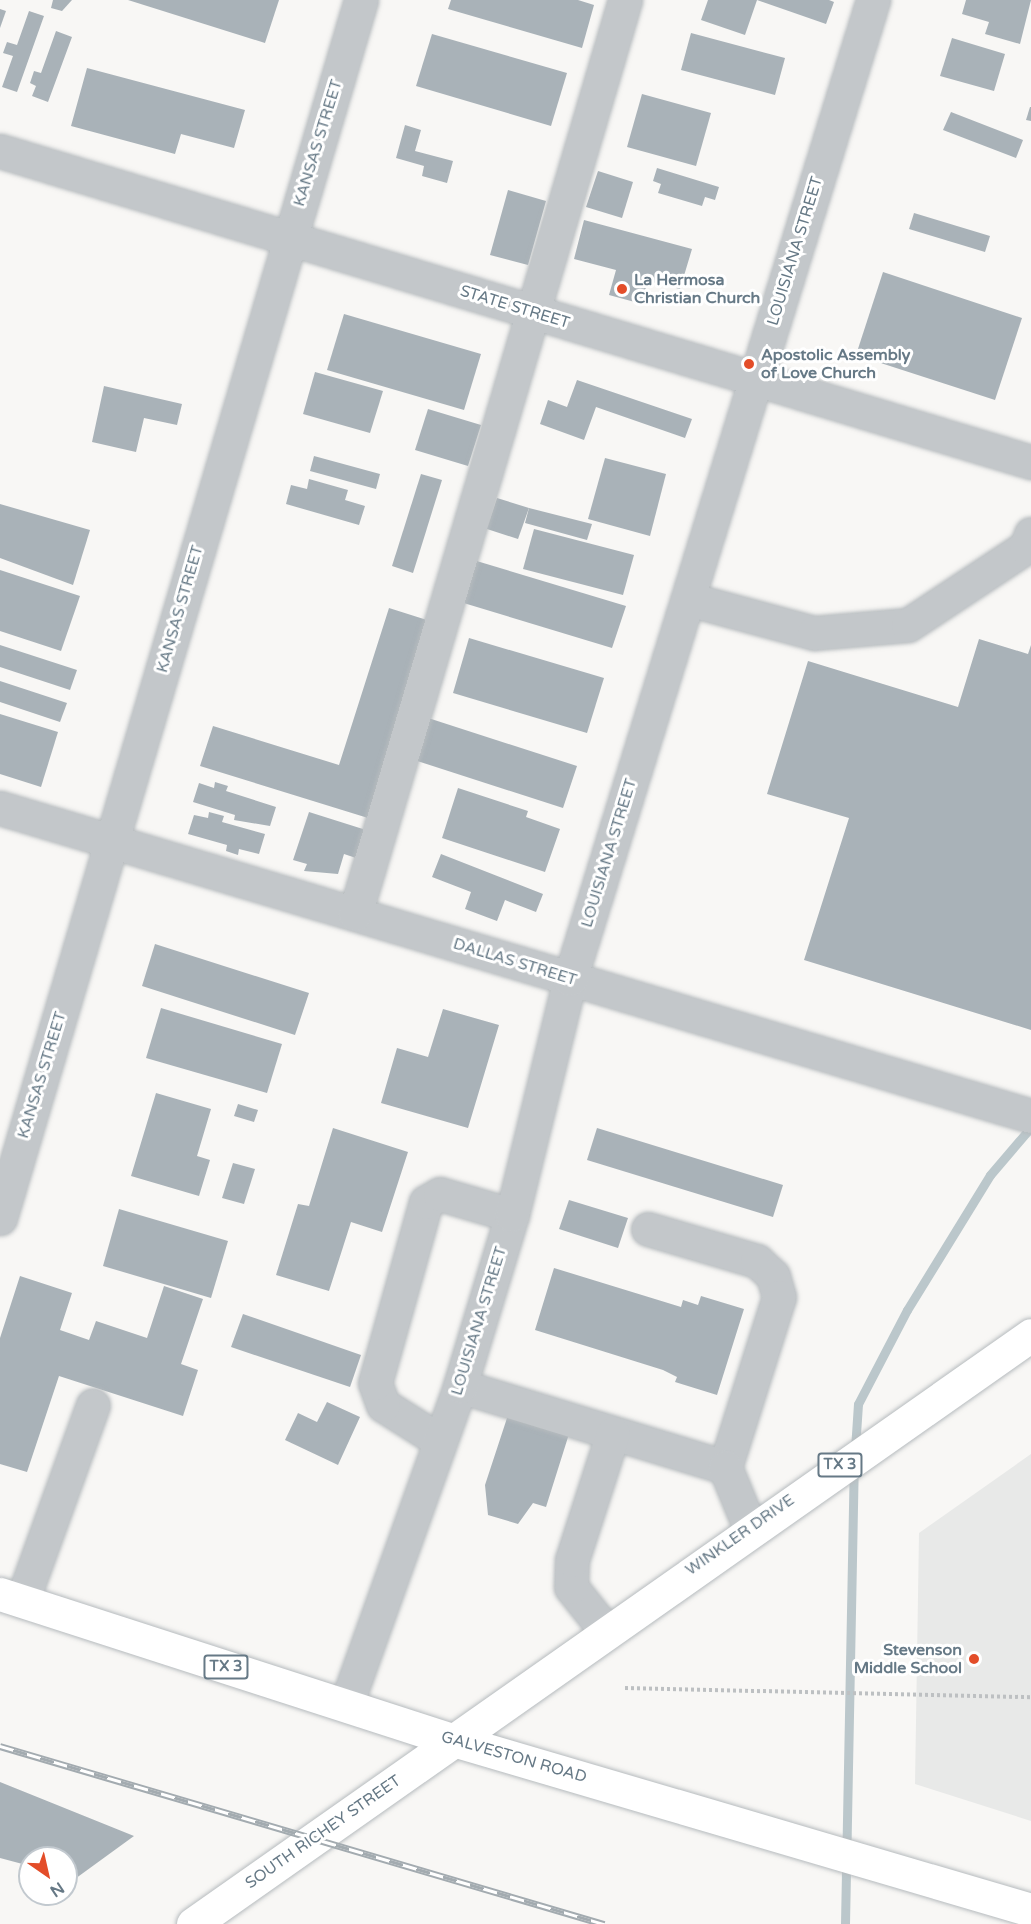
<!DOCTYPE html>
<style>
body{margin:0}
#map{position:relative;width:1031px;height:1924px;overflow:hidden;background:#f8f7f5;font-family:"Varela Round",sans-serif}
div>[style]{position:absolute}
.built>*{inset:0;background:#e8e9e8}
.stream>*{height:9px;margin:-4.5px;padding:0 4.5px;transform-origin:4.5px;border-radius:4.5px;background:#bbc7cb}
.building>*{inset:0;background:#a9b2b8}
.path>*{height:4px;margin-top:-2px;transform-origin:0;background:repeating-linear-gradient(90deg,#bdc0c2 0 3px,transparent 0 6px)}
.roads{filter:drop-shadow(0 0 2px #b6bbbe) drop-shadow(0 0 2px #b6bbbe)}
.minor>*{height:33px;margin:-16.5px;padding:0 16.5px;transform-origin:16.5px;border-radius:16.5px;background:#c3c7ca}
.major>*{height:33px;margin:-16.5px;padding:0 16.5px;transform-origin:16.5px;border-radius:16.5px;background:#fff}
.rail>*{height:7px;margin-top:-3.5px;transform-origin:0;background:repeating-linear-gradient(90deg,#fff 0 14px,#a3abb0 0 28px);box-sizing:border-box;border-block:2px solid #a3abb0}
.dots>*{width:16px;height:16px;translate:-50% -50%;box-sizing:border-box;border:3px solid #fff;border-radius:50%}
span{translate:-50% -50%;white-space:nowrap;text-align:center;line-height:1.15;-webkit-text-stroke:6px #fff;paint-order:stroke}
.shield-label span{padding:2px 4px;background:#fff;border:2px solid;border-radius:4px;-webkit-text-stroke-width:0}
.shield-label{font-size:15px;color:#667986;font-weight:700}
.street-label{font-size:16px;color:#667986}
.poi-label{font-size:16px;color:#667986;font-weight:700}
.left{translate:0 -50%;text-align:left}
.right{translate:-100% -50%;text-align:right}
.north{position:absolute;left:18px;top:1846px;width:60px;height:60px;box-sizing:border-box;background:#fff;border:2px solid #c2c9cf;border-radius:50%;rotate:146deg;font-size:16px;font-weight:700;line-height:24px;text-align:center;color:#667986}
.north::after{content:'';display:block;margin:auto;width:21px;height:27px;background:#e34d29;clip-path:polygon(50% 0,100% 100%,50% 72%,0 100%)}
</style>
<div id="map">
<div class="built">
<i style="clip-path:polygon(1031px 1454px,1031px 1821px,915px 1784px,919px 1533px)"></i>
</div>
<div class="stream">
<i style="left:855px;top:1449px;width:45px;rotate:-86.2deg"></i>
<i style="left:858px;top:1404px;width:106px;rotate:-62.5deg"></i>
<i style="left:907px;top:1310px;width:158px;rotate:-58.4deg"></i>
<i style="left:990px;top:1175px;width:63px;rotate:-49.5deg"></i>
<i style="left:845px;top:1924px;width:456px;rotate:-88.9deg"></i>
</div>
<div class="building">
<i style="clip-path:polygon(53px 0,72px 0,62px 11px,51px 8px)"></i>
<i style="clip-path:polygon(128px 0,279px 0,265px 43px)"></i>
<i style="clip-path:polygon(451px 0,578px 0,594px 5px,582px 48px,448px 9px)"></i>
<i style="clip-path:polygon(708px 0,757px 0,745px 35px,701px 20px)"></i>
<i style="clip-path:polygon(757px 0,829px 0,834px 2px,826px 24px)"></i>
<i style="clip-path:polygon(966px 0,1031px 0,1020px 44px,985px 34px,989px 22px,962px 14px)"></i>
<i style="clip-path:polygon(0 9px,6px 11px,0 28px)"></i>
<i style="clip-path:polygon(29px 11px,44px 16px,17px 92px,2px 87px,13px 56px,3px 53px,7px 42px,17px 45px)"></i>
<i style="clip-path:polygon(56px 31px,72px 37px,48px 102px,32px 96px,36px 86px,30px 83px,34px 71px,41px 73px)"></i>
<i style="clip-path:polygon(691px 33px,785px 58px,775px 95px,681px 70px)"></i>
<i style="clip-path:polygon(432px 34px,567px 73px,551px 126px,416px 86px)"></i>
<i style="clip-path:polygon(952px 38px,1005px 54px,994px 91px,940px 76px)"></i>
<i style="clip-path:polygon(87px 68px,245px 110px,234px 148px,181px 134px,175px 154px,71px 126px)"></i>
<i style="clip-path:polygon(642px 94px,711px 113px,696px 166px,627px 147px)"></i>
<i style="clip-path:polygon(1030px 107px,1031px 107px,1031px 121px,1026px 120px)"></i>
<i style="clip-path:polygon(951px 112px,1023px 140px,1016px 158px,943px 130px)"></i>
<i style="clip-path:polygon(405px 125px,421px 130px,415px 151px,453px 161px,447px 183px,422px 176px,424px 166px,396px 158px)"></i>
<i style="clip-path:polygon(657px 168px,719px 187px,715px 200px,705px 197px,702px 206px,658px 193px,661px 184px,653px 181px)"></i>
<i style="clip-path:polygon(598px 171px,633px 182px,622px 218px,586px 207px)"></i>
<i style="clip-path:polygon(508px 190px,546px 201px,528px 265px,490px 255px)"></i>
<i style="clip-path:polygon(914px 213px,990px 236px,985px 252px,909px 229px)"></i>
<i style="clip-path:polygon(584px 220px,692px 249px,680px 289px,648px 281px,642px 304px,609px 295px,616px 270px,574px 259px)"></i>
<i style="clip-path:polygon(883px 272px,1022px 318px,995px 400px,856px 355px)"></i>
<i style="clip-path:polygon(344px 314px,481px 354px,464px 410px,327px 370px)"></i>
<i style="clip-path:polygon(315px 372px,383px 391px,370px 433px,303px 414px)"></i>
<i style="clip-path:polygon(577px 380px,692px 419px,685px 438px,596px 407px,584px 440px,540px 424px,548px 400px,567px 407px)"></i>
<i style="clip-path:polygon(104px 386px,182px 404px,177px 425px,144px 418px,136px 452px,92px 442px)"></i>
<i style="clip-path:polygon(428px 409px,481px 425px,468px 466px,415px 450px)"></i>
<i style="clip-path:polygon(314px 456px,380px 474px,376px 489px,310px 471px)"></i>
<i style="clip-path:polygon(605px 458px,666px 474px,650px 536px,588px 519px)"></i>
<i style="clip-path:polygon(421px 474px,442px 480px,413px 573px,392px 566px)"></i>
<i style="clip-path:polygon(309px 479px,348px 490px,345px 500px,365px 506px,359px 525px,286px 504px,291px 485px,307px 489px)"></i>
<i style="clip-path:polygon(497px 498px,529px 508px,518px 539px,487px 529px)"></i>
<i style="clip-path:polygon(0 504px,90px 530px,73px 585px,0 558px)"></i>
<i style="clip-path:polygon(529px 508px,592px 524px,587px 540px,525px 523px)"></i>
<i style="clip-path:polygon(534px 529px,634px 555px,623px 595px,523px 569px)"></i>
<i style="clip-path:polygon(470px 559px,626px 606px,612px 648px,457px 601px)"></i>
<i style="clip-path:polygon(0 570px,80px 596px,61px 651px,0 631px)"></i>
<i style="clip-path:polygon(389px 608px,430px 621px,368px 818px,200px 766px,213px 726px,339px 765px)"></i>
<i style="clip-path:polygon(469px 638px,604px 678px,587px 733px,453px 693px)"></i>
<i style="clip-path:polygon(979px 639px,1028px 654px,1031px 645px,1031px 1030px,804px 960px,849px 818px,767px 794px,808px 661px,958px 707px)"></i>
<i style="clip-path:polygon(0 645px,77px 670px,70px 690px,0 667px)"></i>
<i style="clip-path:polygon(0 681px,67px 703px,60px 722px,0 702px)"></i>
<i style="clip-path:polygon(0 714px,58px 732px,41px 787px,0 774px)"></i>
<i style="clip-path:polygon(422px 716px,577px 766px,563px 808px,408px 758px)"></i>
<i style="clip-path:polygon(215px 782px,228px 786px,226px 791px,276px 807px,270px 826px,234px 820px,235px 815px,193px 802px,199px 783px,214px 788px)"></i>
<i style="clip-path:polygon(458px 788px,528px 811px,526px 817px,560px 829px,545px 872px,442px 838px)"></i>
<i style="clip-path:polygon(209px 812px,224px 816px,222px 822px,265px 834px,259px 854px,239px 849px,238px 855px,226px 851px,227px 845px,188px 834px,194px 815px,208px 818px)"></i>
<i style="clip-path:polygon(309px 812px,366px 830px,356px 858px,344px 854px,338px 874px,304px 871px,307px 864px,293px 860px)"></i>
<i style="clip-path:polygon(441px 854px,543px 894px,536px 912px,505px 900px,497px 921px,465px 909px,471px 892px,432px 877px)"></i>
<i style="clip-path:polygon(155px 944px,309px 993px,295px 1035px,142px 986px)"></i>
<i style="clip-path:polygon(161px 1008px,282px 1044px,267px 1093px,146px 1058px)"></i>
<i style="clip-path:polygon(443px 1009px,499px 1025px,468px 1128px,381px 1103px,397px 1048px,428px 1057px)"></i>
<i style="clip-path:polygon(156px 1093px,211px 1109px,197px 1156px,210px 1160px,199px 1196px,131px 1176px)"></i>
<i style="clip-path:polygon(238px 1104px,258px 1110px,254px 1122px,234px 1116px)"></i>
<i style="clip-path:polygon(333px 1128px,408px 1152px,382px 1232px,351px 1222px,329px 1291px,276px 1275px,298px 1204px,309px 1206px)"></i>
<i style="clip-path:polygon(597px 1128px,783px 1185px,773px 1217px,587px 1160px)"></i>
<i style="clip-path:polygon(233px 1163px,255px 1169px,244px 1204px,222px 1198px)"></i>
<i style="clip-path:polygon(569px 1200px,628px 1218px,618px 1248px,559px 1229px)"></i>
<i style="clip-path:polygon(119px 1209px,228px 1241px,211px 1298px,103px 1266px)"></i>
<i style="clip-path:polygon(554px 1268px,681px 1307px,683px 1300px,698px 1305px,701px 1296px,744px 1309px,717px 1395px,675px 1382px,677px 1377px,663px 1370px,535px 1330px)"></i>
<i style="clip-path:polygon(20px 1276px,72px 1293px,60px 1330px,89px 1340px,96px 1321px,147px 1338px,164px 1286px,203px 1299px,181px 1364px,198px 1370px,183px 1416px,59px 1376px,27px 1472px,0 1464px,0 1338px)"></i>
<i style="clip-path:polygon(243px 1314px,361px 1355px,350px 1387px,231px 1347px)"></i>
<i style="clip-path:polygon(327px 1402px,360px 1417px,338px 1465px,285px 1440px,298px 1413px,317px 1422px)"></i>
<i style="clip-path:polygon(508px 1415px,569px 1434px,546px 1507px,533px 1503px,518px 1524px,488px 1515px,485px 1485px)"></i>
<i style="clip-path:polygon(0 1782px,134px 1836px,68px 1884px,66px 1858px,30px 1858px,30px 1866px,0 1858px)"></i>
</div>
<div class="path">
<i style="left:625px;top:1688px;width:406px;rotate:1.3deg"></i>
</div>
<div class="roads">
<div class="minor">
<i style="left:0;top:151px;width:1077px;rotate:16.79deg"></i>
<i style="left:688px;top:599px;width:131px;rotate:15.1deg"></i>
<i style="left:814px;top:633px;width:94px;rotate:-4.9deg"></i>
<i style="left:908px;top:625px;width:141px;rotate:-33.5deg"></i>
<i style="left:1026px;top:547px;width:14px;rotate:-69deg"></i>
<i style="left:0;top:808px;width:1076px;rotate:16.63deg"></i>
<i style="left:355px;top:914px;width:953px;rotate:-73.54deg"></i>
<i style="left:0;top:1218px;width:1270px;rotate:-73.49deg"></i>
<i style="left:648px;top:1229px;width:114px;rotate:16.4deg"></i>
<i style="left:757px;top:1261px;width:22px;rotate:43deg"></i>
<i style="left:773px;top:1276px;width:22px;rotate:74deg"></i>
<i style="left:779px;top:1297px;width:178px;rotate:107.6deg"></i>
<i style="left:460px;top:1386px;width:277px;rotate:17deg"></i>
<i style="left:725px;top:1467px;width:66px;rotate:67.7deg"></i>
<i style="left:440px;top:1441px;width:67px;rotate:-147.7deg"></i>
<i style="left:383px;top:1405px;width:23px;rotate:-110deg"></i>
<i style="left:375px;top:1383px;width:188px;rotate:-74.3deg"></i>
<i style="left:426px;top:1202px;width:16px;rotate:-30deg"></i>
<i style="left:440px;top:1194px;width:75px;rotate:16.3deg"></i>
<i style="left:22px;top:1601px;width:208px;rotate:-70.1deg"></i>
<i style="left:606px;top:1631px;width:56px;rotate:-128.5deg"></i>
<i style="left:571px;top:1587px;width:27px;rotate:-88deg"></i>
<i style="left:572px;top:1560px;width:133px;rotate:-72.1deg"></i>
<i style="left:346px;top:1705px;width:339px;rotate:-70.3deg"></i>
<i style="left:460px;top:1386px;width:179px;rotate:-73.1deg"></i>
<i style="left:512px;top:1215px;width:243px;rotate:-76.2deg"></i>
<i style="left:570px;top:979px;width:1025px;rotate:-72.8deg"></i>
</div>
<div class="major">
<i style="left:0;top:1594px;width:476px;rotate:17.9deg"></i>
<i style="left:453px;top:1740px;width:602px;rotate:16.39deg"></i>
<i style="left:193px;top:1924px;width:1024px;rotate:-35.1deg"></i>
</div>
</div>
<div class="rail">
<i style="left:0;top:1746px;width:630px;rotate:16.42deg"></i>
</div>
<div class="dots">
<i style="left:622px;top:289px;background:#e34d29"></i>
<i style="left:749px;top:364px;background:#e34d29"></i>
<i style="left:974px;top:1659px;background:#e34d29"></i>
</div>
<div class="shield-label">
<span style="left:840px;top:1465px">TX 3</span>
<span style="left:226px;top:1667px">TX 3</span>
</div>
<div class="street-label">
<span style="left:318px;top:143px;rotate:-73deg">KANSAS STREET</span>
<span style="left:795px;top:251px;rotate:-73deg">LOUISIANA STREET</span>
<span style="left:515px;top:307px;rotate:17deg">STATE STREET</span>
<span style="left:180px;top:609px;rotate:-74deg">KANSAS STREET</span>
<span style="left:609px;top:853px;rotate:-73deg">LOUISIANA STREET</span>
<span style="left:515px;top:962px;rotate:17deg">DALLAS STREET</span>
<span style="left:42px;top:1075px;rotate:-73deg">KANSAS STREET</span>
<span style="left:479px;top:1321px;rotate:-73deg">LOUISIANA STREET</span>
<span style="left:740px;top:1535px;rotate:-35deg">WINKLER DRIVE</span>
<span style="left:514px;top:1757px;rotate:16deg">GALVESTON ROAD</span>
<span style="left:323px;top:1832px;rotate:-35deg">SOUTH RICHEY STREET</span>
</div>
<div class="poi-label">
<span class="left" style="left:634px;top:289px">La Hermosa<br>Christian Church</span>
<span class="left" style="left:761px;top:364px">Apostolic Assembly<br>of Love Church</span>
<span class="right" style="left:962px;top:1659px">Stevenson<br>Middle School</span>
</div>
<div class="north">N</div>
</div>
